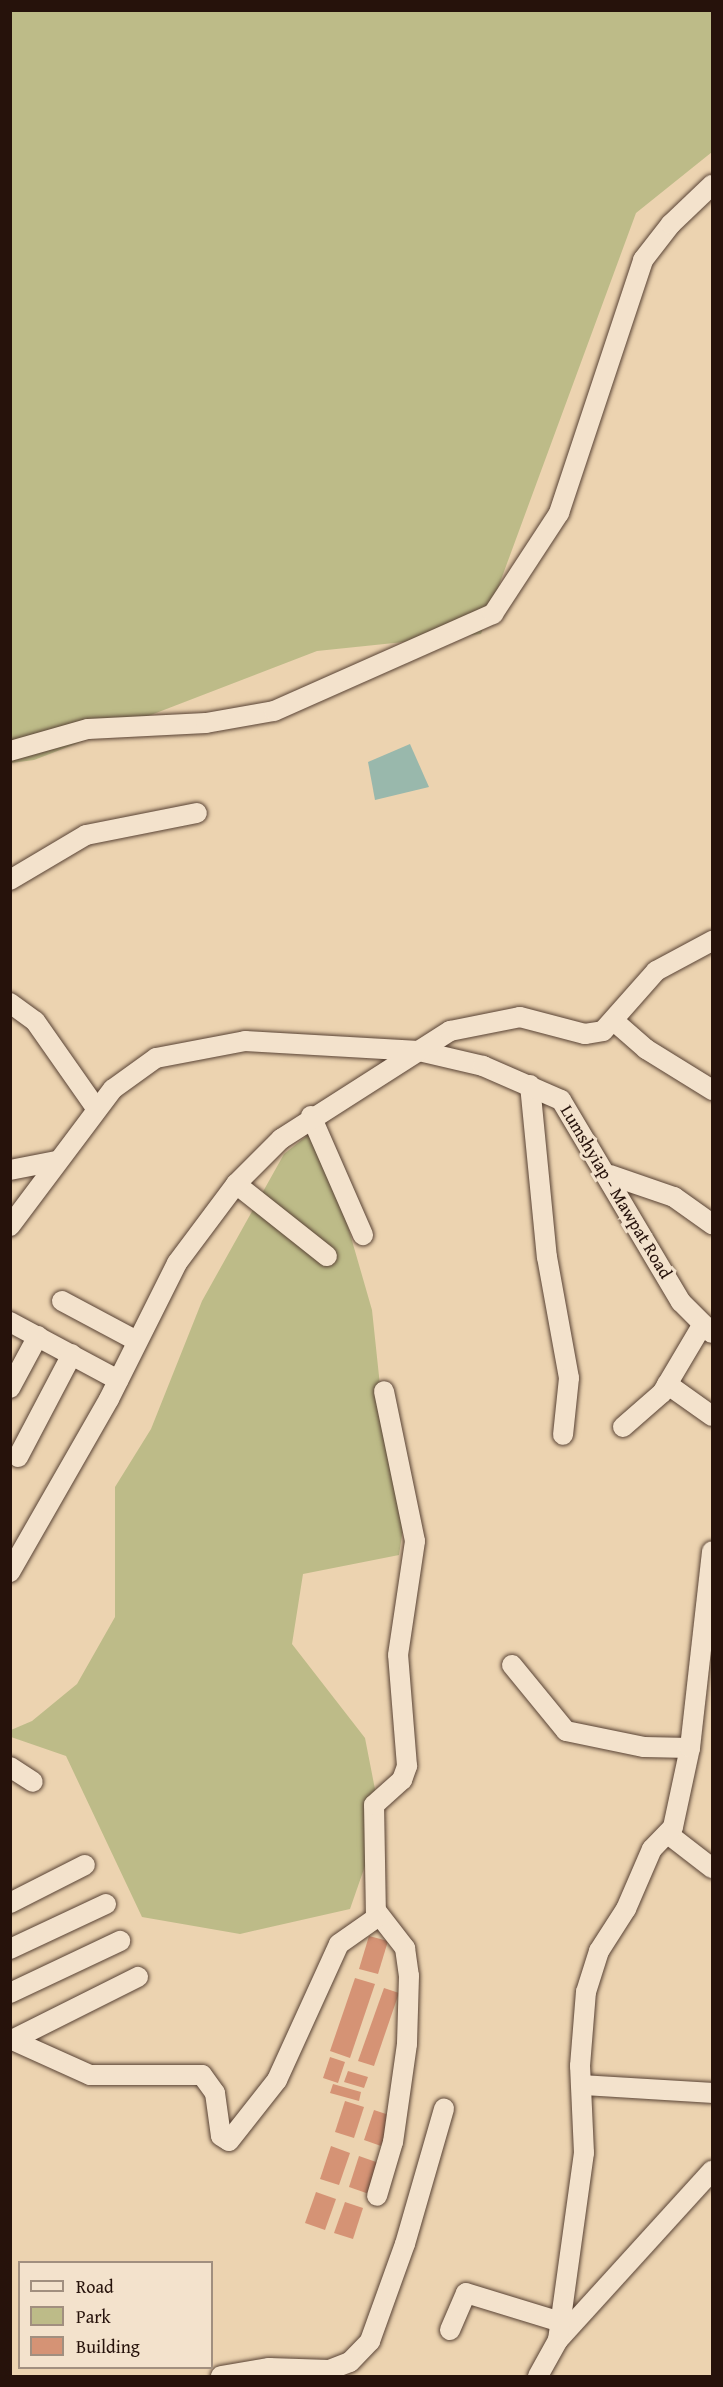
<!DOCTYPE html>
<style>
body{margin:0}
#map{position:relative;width:723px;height:2387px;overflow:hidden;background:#ecd3b0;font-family:"Gentium Book Plus",serif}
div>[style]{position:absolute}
.green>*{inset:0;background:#bdbb88}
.water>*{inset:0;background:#99b8ac}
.building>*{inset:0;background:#d59375}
.roads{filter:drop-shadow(0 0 2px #584234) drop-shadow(0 0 2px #584234)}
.minor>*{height:20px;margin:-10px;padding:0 10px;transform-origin:10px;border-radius:10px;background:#f3e2cc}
span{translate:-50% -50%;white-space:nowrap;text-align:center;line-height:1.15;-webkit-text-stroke:6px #f3e2cc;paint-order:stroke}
.street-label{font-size:18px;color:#26120b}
.frame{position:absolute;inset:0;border:12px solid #26120b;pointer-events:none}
.legend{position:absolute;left:18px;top:2261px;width:195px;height:108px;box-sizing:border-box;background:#f3e2cc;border:2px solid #a18f7f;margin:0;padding:8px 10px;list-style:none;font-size:18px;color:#26120b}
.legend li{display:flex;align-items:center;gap:12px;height:30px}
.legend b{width:30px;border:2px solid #a18f7f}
</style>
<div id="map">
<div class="green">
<i style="clip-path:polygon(10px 11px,712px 11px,712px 152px,636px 213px,481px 634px,317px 651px,34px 760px,11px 763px)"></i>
<i style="clip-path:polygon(319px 1126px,372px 1310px,381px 1395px,406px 1509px,399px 1555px,303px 1574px,292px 1644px,365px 1738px,381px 1820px,350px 1909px,240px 1934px,142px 1917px,66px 1756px,11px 1737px,11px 1730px,32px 1721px,77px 1684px,115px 1617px,115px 1487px,151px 1429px,202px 1301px,284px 1154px)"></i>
</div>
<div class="water">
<i style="clip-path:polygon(410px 744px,429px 787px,375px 800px,368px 762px)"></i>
</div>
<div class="building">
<i style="clip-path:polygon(369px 1936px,388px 1941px,378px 1974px,359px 1969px)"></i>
<i style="clip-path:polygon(355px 1978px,375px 1984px,350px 2058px,330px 2051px)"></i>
<i style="clip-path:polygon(384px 1988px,399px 1993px,374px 2066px,358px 2061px)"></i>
<i style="clip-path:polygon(330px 2057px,345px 2062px,338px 2083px,323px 2078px)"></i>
<i style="clip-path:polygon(348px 2071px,368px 2077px,364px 2088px,344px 2082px)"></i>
<i style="clip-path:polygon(333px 2084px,361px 2092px,359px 2101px,330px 2093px)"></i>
<i style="clip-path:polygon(345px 2101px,364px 2107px,354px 2138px,335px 2132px)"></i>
<i style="clip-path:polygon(374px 2110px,392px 2116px,381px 2146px,364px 2140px)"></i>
<i style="clip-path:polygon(331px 2146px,350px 2153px,339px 2185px,320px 2179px)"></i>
<i style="clip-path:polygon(359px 2156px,379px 2163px,369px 2194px,349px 2187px)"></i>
<i style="clip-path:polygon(316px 2192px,336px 2199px,325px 2230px,305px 2223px)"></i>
<i style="clip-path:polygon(345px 2202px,363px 2208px,353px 2239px,334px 2233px)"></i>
</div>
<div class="roads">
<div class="minor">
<i style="left:10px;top:751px;width:81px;rotate:-15.8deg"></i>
<i style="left:88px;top:729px;width:118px;rotate:-2.9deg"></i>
<i style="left:206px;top:723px;width:69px;rotate:-10deg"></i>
<i style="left:274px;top:711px;width:240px;rotate:-23.9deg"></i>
<i style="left:493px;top:614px;width:121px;rotate:-56.8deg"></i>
<i style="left:559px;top:513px;width:267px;rotate:-71.6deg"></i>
<i style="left:643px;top:260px;width:46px;rotate:-52.1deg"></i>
<i style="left:671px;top:224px;width:57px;rotate:-43.6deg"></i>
<i style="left:10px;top:880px;width:88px;rotate:-30.6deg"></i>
<i style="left:86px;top:835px;width:113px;rotate:-11.2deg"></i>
<i style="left:10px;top:1003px;width:31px;rotate:36deg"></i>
<i style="left:35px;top:1021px;width:106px;rotate:55deg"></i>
<i style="left:614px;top:1021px;width:43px;rotate:41.2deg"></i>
<i style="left:646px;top:1049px;width:78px;rotate:31.8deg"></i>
<i style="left:530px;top:1085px;width:173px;rotate:84.4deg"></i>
<i style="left:547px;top:1257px;width:123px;rotate:79.7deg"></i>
<i style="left:569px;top:1378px;width:57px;rotate:96deg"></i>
<i style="left:311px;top:1116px;width:130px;rotate:66.4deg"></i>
<i style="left:10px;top:1170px;width:47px;rotate:-11.1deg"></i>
<i style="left:610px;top:1175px;width:68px;rotate:19deg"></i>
<i style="left:674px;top:1197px;width:47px;rotate:35.4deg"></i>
<i style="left:236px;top:1184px;width:116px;rotate:38.4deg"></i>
<i style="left:10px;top:1226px;width:171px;rotate:-53.1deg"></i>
<i style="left:113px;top:1089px;width:53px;rotate:-35.8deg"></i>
<i style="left:156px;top:1058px;width:91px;rotate:-10.8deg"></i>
<i style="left:245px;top:1041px;width:174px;rotate:3.3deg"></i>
<i style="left:419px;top:1051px;width:66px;rotate:13.2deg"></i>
<i style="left:483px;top:1066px;width:85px;rotate:23.6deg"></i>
<i style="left:561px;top:1100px;width:235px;rotate:59.3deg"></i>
<i style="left:681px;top:1302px;width:44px;rotate:45deg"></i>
<i style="left:62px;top:1301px;width:85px;rotate:28.1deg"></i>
<i style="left:10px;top:1322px;width:123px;rotate:28.2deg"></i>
<i style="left:667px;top:1384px;width:55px;rotate:35.4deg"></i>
<i style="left:10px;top:1388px;width:59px;rotate:-61.7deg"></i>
<i style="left:623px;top:1427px;width:52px;rotate:-41.1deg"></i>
<i style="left:662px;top:1393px;width:80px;rotate:-59.3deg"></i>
<i style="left:18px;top:1457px;width:116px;rotate:-62.3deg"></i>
<i style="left:10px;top:1572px;width:199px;rotate:-60.2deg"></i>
<i style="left:109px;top:1399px;width:152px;rotate:-63.4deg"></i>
<i style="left:177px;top:1263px;width:99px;rotate:-53.2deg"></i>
<i style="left:236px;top:1184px;width:64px;rotate:-45deg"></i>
<i style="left:281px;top:1139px;width:201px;rotate:-32.6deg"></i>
<i style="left:450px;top:1031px;width:71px;rotate:-11.3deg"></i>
<i style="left:520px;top:1017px;width:67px;rotate:14.7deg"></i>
<i style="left:585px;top:1034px;width:18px;rotate:-9deg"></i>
<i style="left:603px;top:1031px;width:80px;rotate:-48.5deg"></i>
<i style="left:656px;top:971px;width:64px;rotate:-28.2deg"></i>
<i style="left:512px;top:1665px;width:85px;rotate:50.7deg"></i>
<i style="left:566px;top:1731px;width:80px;rotate:11.6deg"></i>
<i style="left:644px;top:1747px;width:46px;rotate:1.2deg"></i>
<i style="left:10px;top:1767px;width:27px;rotate:33deg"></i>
<i style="left:668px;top:1834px;width:56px;rotate:37.7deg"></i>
<i style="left:10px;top:1903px;width:84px;rotate:-26.9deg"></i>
<i style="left:377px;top:1912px;width:46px;rotate:52.1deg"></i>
<i style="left:405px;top:1948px;width:28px;rotate:82deg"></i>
<i style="left:409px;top:1976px;width:68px;rotate:91.7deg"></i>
<i style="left:407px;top:2044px;width:99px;rotate:98.1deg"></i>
<i style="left:393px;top:2142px;width:56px;rotate:106.5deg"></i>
<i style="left:10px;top:1949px;width:106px;rotate:-25.1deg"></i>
<i style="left:10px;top:1993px;width:122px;rotate:-25.3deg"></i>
<i style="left:10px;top:2039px;width:88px;rotate:24.2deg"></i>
<i style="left:90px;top:2075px;width:112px"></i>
<i style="left:202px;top:2075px;width:22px;rotate:54deg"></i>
<i style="left:215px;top:2093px;width:43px;rotate:82.1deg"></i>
<i style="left:221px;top:2136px;width:9px;rotate:32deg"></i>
<i style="left:229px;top:2141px;width:78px;rotate:-51.8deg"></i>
<i style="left:277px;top:2080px;width:149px;rotate:-65.5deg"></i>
<i style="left:339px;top:1944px;width:45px;rotate:-35.1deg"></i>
<i style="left:376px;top:1918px;width:113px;rotate:-91deg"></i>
<i style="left:374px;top:1805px;width:38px;rotate:-42deg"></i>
<i style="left:402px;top:1780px;width:15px;rotate:-70deg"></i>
<i style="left:407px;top:1766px;width:111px;rotate:-94.6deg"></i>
<i style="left:398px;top:1655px;width:115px;rotate:-81.5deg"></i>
<i style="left:415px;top:1541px;width:153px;rotate:-101.7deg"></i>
<i style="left:12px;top:2040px;width:141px;rotate:-26.6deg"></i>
<i style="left:582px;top:2085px;width:130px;rotate:3.5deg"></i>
<i style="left:450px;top:2330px;width:40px;rotate:-66.6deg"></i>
<i style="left:466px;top:2293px;width:99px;rotate:17deg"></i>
<i style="left:558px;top:2340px;width:229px;rotate:-47.7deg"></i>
<i style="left:221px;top:2376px;width:49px;rotate:-9.5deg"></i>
<i style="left:269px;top:2368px;width:60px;rotate:1.9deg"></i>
<i style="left:329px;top:2370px;width:22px;rotate:-21deg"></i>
<i style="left:350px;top:2362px;width:29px;rotate:-46deg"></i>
<i style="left:370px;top:2341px;width:103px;rotate:-70.2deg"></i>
<i style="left:405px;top:2244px;width:141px;rotate:-73.9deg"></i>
<i style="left:538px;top:2376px;width:41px;rotate:-60.9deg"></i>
<i style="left:558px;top:2340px;width:189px;rotate:-82.1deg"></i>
<i style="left:584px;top:2153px;width:87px;rotate:-92.6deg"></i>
<i style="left:580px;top:2066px;width:74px;rotate:-85.4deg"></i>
<i style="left:586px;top:1992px;width:43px;rotate:-72.4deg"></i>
<i style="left:599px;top:1951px;width:50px;rotate:-57.3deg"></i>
<i style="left:626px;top:1909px;width:65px;rotate:-66.6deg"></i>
<i style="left:652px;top:1849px;width:30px;rotate:-46deg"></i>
<i style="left:673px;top:1827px;width:81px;rotate:-77.9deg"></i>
<i style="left:690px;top:1748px;width:198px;rotate:-83.6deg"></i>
</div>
</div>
<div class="street-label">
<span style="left:616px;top:1192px;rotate:59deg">Lumshyiap - Mawpat Road</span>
</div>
<div class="frame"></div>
<ul class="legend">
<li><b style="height:8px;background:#f3e2cc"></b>Road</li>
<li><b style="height:16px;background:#bdbb88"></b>Park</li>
<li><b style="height:16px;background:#d59375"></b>Building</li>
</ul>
</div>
